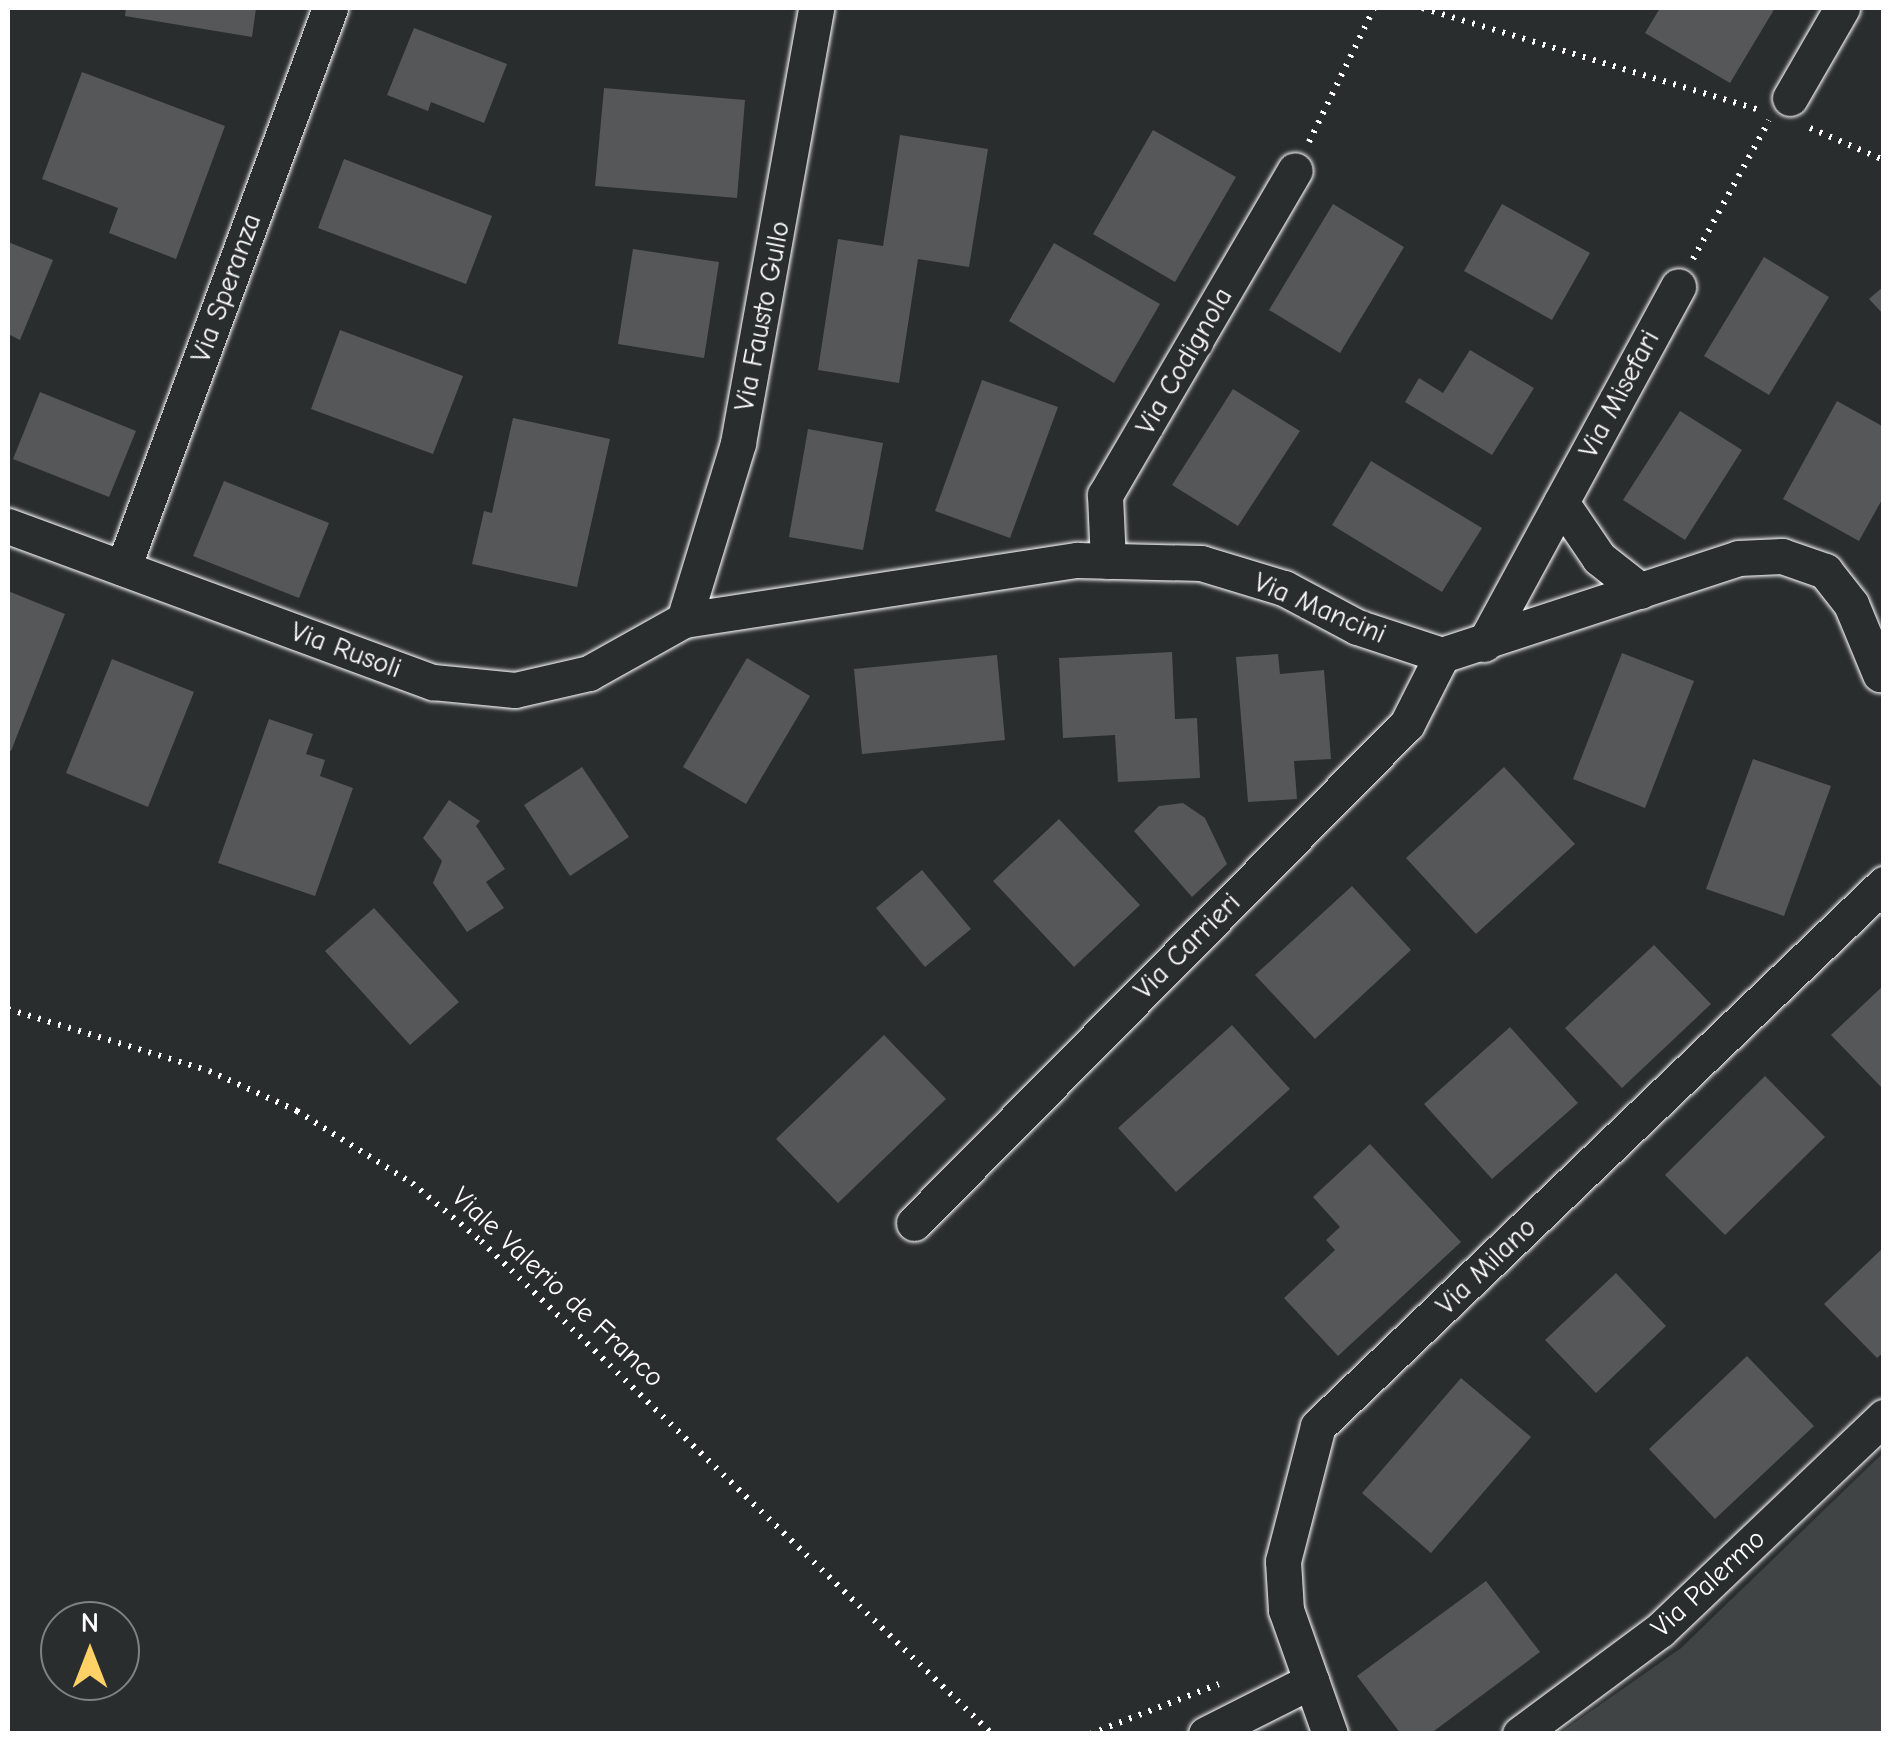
<!DOCTYPE html>
<style>
body{margin:0}
#map{position:relative;width:1891px;height:1741px;overflow:hidden;background:#2a2d2e;font-family:"Comic Neue",sans-serif}
div>[style]{position:absolute}
.green>*{inset:0;background:#414445}
.building>*{inset:0;background:#555758}
.path>*{height:6px;margin-top:-3px;transform-origin:0;background:repeating-linear-gradient(90deg,#fff 0 2.5px,transparent 0 10.5px)}
.roads{filter:drop-shadow(0 0 2px #fff) drop-shadow(0 0 2px #fff)}
.minor>*{height:35px;margin:-17.5px;padding:0 17.5px;transform-origin:17.5px;border-radius:17.5px;background:#2a2d2e}
span{translate:-50% -50%;white-space:nowrap;text-align:center;line-height:1.15;-webkit-text-stroke:9px #2a2d2e;paint-order:stroke}
.street-label{font-size:28px;color:#fff}
.frame{position:absolute;inset:0;border:10px solid #fff;pointer-events:none}
.north{position:absolute;left:40px;top:1601px;width:100px;height:100px;box-sizing:border-box;background:#2a2d2e;border:2px solid #7f8182;border-radius:50%;rotate:0deg;font-size:28px;font-weight:700;line-height:40px;text-align:center;color:#fff}
.north::after{content:'';display:block;margin:auto;width:35px;height:45px;background:#ffd166;clip-path:polygon(50% 0,100% 100%,50% 72%,0 100%)}
</style>
<div id="map">
<div class="green">
<i style="clip-path:polygon(1883px 1453px,1883px 1733px,1560px 1733px,1681px 1648px)"></i>
</div>
<div class="building">
<i style="clip-path:polygon(126px 8px,256px 8px,252px 37px,125px 16px)"></i>
<i style="clip-path:polygon(1660px 8px,1775px 8px,1730px 83px,1645px 33px)"></i>
<i style="clip-path:polygon(414px 28px,507px 64px,484px 123px,431px 102px,428px 111px,387px 95px)"></i>
<i style="clip-path:polygon(82px 72px,225px 126px,176px 259px,109px 233px,118px 208px,42px 179px)"></i>
<i style="clip-path:polygon(604px 88px,745px 100px,737px 198px,595px 186px)"></i>
<i style="clip-path:polygon(1153px 130px,1236px 177px,1175px 282px,1093px 234px)"></i>
<i style="clip-path:polygon(900px 135px,988px 149px,969px 267px,918px 259px,899px 383px,818px 370px,838px 239px,883px 246px)"></i>
<i style="clip-path:polygon(344px 159px,492px 216px,466px 284px,318px 228px)"></i>
<i style="clip-path:polygon(1333px 204px,1404px 247px,1340px 353px,1269px 310px)"></i>
<i style="clip-path:polygon(1502px 204px,1590px 253px,1552px 320px,1464px 271px)"></i>
<i style="clip-path:polygon(8px 242px,53px 260px,20px 340px,8px 334px)"></i>
<i style="clip-path:polygon(1054px 243px,1160px 304px,1114px 383px,1009px 321px)"></i>
<i style="clip-path:polygon(633px 249px,719px 262px,704px 358px,618px 344px)"></i>
<i style="clip-path:polygon(1764px 257px,1829px 297px,1769px 395px,1704px 356px)"></i>
<i style="clip-path:polygon(1884px 286px,1884px 315px,1869px 299px)"></i>
<i style="clip-path:polygon(340px 330px,463px 376px,433px 454px,311px 409px)"></i>
<i style="clip-path:polygon(1470px 350px,1534px 388px,1492px 455px,1405px 402px,1419px 378px,1443px 393px)"></i>
<i style="clip-path:polygon(982px 380px,1058px 407px,1010px 538px,935px 511px)"></i>
<i style="clip-path:polygon(1233px 389px,1300px 431px,1238px 526px,1172px 485px)"></i>
<i style="clip-path:polygon(40px 392px,136px 431px,109px 497px,13px 459px)"></i>
<i style="clip-path:polygon(1837px 401px,1884px 427px,1884px 496px,1859px 541px,1783px 499px)"></i>
<i style="clip-path:polygon(1680px 411px,1742px 450px,1685px 540px,1623px 500px)"></i>
<i style="clip-path:polygon(513px 418px,610px 439px,577px 587px,472px 564px,484px 511px,492px 513px)"></i>
<i style="clip-path:polygon(808px 429px,883px 443px,863px 550px,789px 537px)"></i>
<i style="clip-path:polygon(1371px 461px,1482px 528px,1442px 592px,1332px 525px)"></i>
<i style="clip-path:polygon(224px 481px,329px 523px,299px 598px,193px 556px)"></i>
<i style="clip-path:polygon(8px 591px,65px 614px,11px 751px,8px 750px)"></i>
<i style="clip-path:polygon(1172px 652px,1175px 719px,1197px 718px,1200px 778px,1118px 782px,1115px 735px,1063px 738px,1059px 658px)"></i>
<i style="clip-path:polygon(1622px 653px,1694px 681px,1645px 808px,1573px 779px)"></i>
<i style="clip-path:polygon(1278px 654px,1280px 674px,1324px 670px,1331px 759px,1294px 761px,1297px 799px,1248px 802px,1236px 657px)"></i>
<i style="clip-path:polygon(997px 655px,1005px 740px,862px 754px,854px 669px)"></i>
<i style="clip-path:polygon(747px 658px,810px 696px,746px 804px,683px 767px)"></i>
<i style="clip-path:polygon(112px 659px,194px 692px,148px 807px,66px 773px)"></i>
<i style="clip-path:polygon(269px 719px,313px 734px,306px 754px,325px 760px,320px 776px,353px 788px,315px 896px,218px 863px)"></i>
<i style="clip-path:polygon(1753px 759px,1831px 786px,1784px 916px,1706px 889px)"></i>
<i style="clip-path:polygon(582px 767px,629px 837px,570px 876px,524px 805px)"></i>
<i style="clip-path:polygon(1504px 767px,1575px 844px,1476px 934px,1406px 858px)"></i>
<i style="clip-path:polygon(449px 800px,480px 821px,476px 826px,505px 869px,486px 882px,504px 908px,467px 932px,433px 883px,442px 861px,423px 838px)"></i>
<i style="clip-path:polygon(1183px 803px,1205px 818px,1227px 864px,1192px 897px,1134px 831px,1159px 806px)"></i>
<i style="clip-path:polygon(1059px 819px,1140px 905px,1074px 967px,993px 881px)"></i>
<i style="clip-path:polygon(922px 870px,971px 929px,925px 967px,876px 908px)"></i>
<i style="clip-path:polygon(1352px 886px,1411px 950px,1315px 1039px,1255px 975px)"></i>
<i style="clip-path:polygon(374px 908px,459px 1002px,410px 1045px,325px 951px)"></i>
<i style="clip-path:polygon(1654px 945px,1711px 1004px,1622px 1088px,1565px 1028px)"></i>
<i style="clip-path:polygon(1884px 985px,1884px 1090px,1831px 1035px)"></i>
<i style="clip-path:polygon(1232px 1025px,1290px 1089px,1176px 1192px,1118px 1128px)"></i>
<i style="clip-path:polygon(1510px 1027px,1578px 1103px,1492px 1179px,1424px 1104px)"></i>
<i style="clip-path:polygon(884px 1035px,946px 1099px,838px 1203px,776px 1139px)"></i>
<i style="clip-path:polygon(1765px 1076px,1825px 1137px,1725px 1235px,1665px 1175px)"></i>
<i style="clip-path:polygon(1370px 1144px,1461px 1242px,1338px 1356px,1284px 1298px,1335px 1250px,1326px 1240px,1340px 1227px,1313px 1197px)"></i>
<i style="clip-path:polygon(1884px 1247px,1884px 1352px,1877px 1358px,1824px 1304px)"></i>
<i style="clip-path:polygon(1616px 1273px,1666px 1326px,1596px 1393px,1545px 1340px)"></i>
<i style="clip-path:polygon(1747px 1356px,1814px 1426px,1715px 1519px,1649px 1449px)"></i>
<i style="clip-path:polygon(1461px 1378px,1531px 1437px,1431px 1553px,1362px 1493px)"></i>
<i style="clip-path:polygon(1486px 1581px,1540px 1652px,1430px 1734px,1401px 1734px,1357px 1676px)"></i>
</div>
<div class="path">
<i style="left:1422px;top:8px;width:353px;rotate:16.8deg"></i>
<i style="left:1810px;top:128px;width:81px;rotate:23.4deg"></i>
<i style="left:1309px;top:142px;width:149px;rotate:-64.1deg"></i>
<i style="left:1693px;top:259px;width:158px;rotate:-61.2deg"></i>
<i style="left:8px;top:1009px;width:210px;rotate:17.1deg"></i>
<i style="left:209px;top:1071px;width:97px;rotate:24.4deg"></i>
<i style="left:297px;top:1111px;width:136px;rotate:32.1deg"></i>
<i style="left:412px;top:1183px;width:90px;rotate:40deg"></i>
<i style="left:481px;top:1241px;width:710px;rotate:43.97deg"></i>
<i style="left:1090px;top:1734px;width:138px;rotate:-21.2deg"></i>
</div>
<div class="roads">
<div class="minor">
<i style="left:1790px;top:98px;width:104px;rotate:-60deg"></i>
<i style="left:1561px;top:502px;width:68px;rotate:55.8deg"></i>
<i style="left:1599px;top:558px;width:53px;rotate:38.2deg"></i>
<i style="left:8px;top:526px;width:453px;rotate:20.2deg"></i>
<i style="left:433px;top:682px;width:82px;rotate:5.6deg"></i>
<i style="left:515px;top:690px;width:76px;rotate:-12.9deg"></i>
<i style="left:589px;top:673px;width:109px;rotate:-29.2deg"></i>
<i style="left:684px;top:620px;width:398px;rotate:-8.7deg"></i>
<i style="left:1077px;top:560px;width:124px;rotate:1.4deg"></i>
<i style="left:1201px;top:563px;width:87px;rotate:16.8deg"></i>
<i style="left:1284px;top:588px;width:83px;rotate:28.1deg"></i>
<i style="left:1357px;top:627px;width:89px;rotate:18.2deg"></i>
<i style="left:1442px;top:655px;width:311px;rotate:-18.1deg"></i>
<i style="left:1738px;top:558px;width:44px;rotate:-2.6deg"></i>
<i style="left:1782px;top:556px;width:46px;rotate:19.2deg"></i>
<i style="left:1825px;top:571px;width:42px;rotate:51.8deg"></i>
<i style="left:1851px;top:604px;width:76px;rotate:67.5deg"></i>
<i style="left:1108px;top:561px;width:66px;rotate:-92.6deg"></i>
<i style="left:1105px;top:495px;width:376px;rotate:-59.7deg"></i>
<i style="left:123px;top:568px;width:597px;rotate:-69.71deg"></i>
<i style="left:684px;top:620px;width:185px;rotate:-73deg"></i>
<i style="left:738px;top:443px;width:442px;rotate:-79.8deg"></i>
<i style="left:1484px;top:644px;width:407px;rotate:-61.5deg"></i>
<i style="left:914px;top:1223px;width:701px;rotate:-45.35deg"></i>
<i style="left:1407px;top:724px;width:77px;rotate:-63.1deg"></i>
<i style="left:1206px;top:1734px;width:118px;rotate:-26.8deg"></i>
<i style="left:1330px;top:1734px;width:132px;rotate:-109.5deg"></i>
<i style="left:1286px;top:1610px;width:49px;rotate:-93.5deg"></i>
<i style="left:1283px;top:1561px;width:139px;rotate:-75.5deg"></i>
<i style="left:1318px;top:1426px;width:784px;rotate:-43.76deg"></i>
<i style="left:1520px;top:1734px;width:174px;rotate:-36.6deg"></i>
<i style="left:1660px;top:1630px;width:309px;rotate:-43.6deg"></i>
</div>
</div>
<div class="street-label">
<span style="left:226px;top:288px;rotate:-70deg">Via Speranza</span>
<span style="left:762px;top:316px;rotate:-79deg">Via Fausto Gullo</span>
<span style="left:1184px;top:361px;rotate:-60deg">Via Codignola</span>
<span style="left:1619px;top:394px;rotate:-62deg">Via Misefari</span>
<span style="left:1320px;top:608px;rotate:23deg">Via Mancini</span>
<span style="left:346px;top:650px;rotate:20deg">Via Rusoli</span>
<span style="left:1187px;top:946px;rotate:-45deg">Via Carrieri</span>
<span style="left:1486px;top:1266px;rotate:-44deg">Via Milano</span>
<span style="left:558px;top:1287px;rotate:43deg">Viale Valerio de Franco</span>
<span style="left:1708px;top:1583px;rotate:-43deg">Via Palermo</span>
</div>
<div class="frame"></div>
<div class="north">N</div>
</div>
